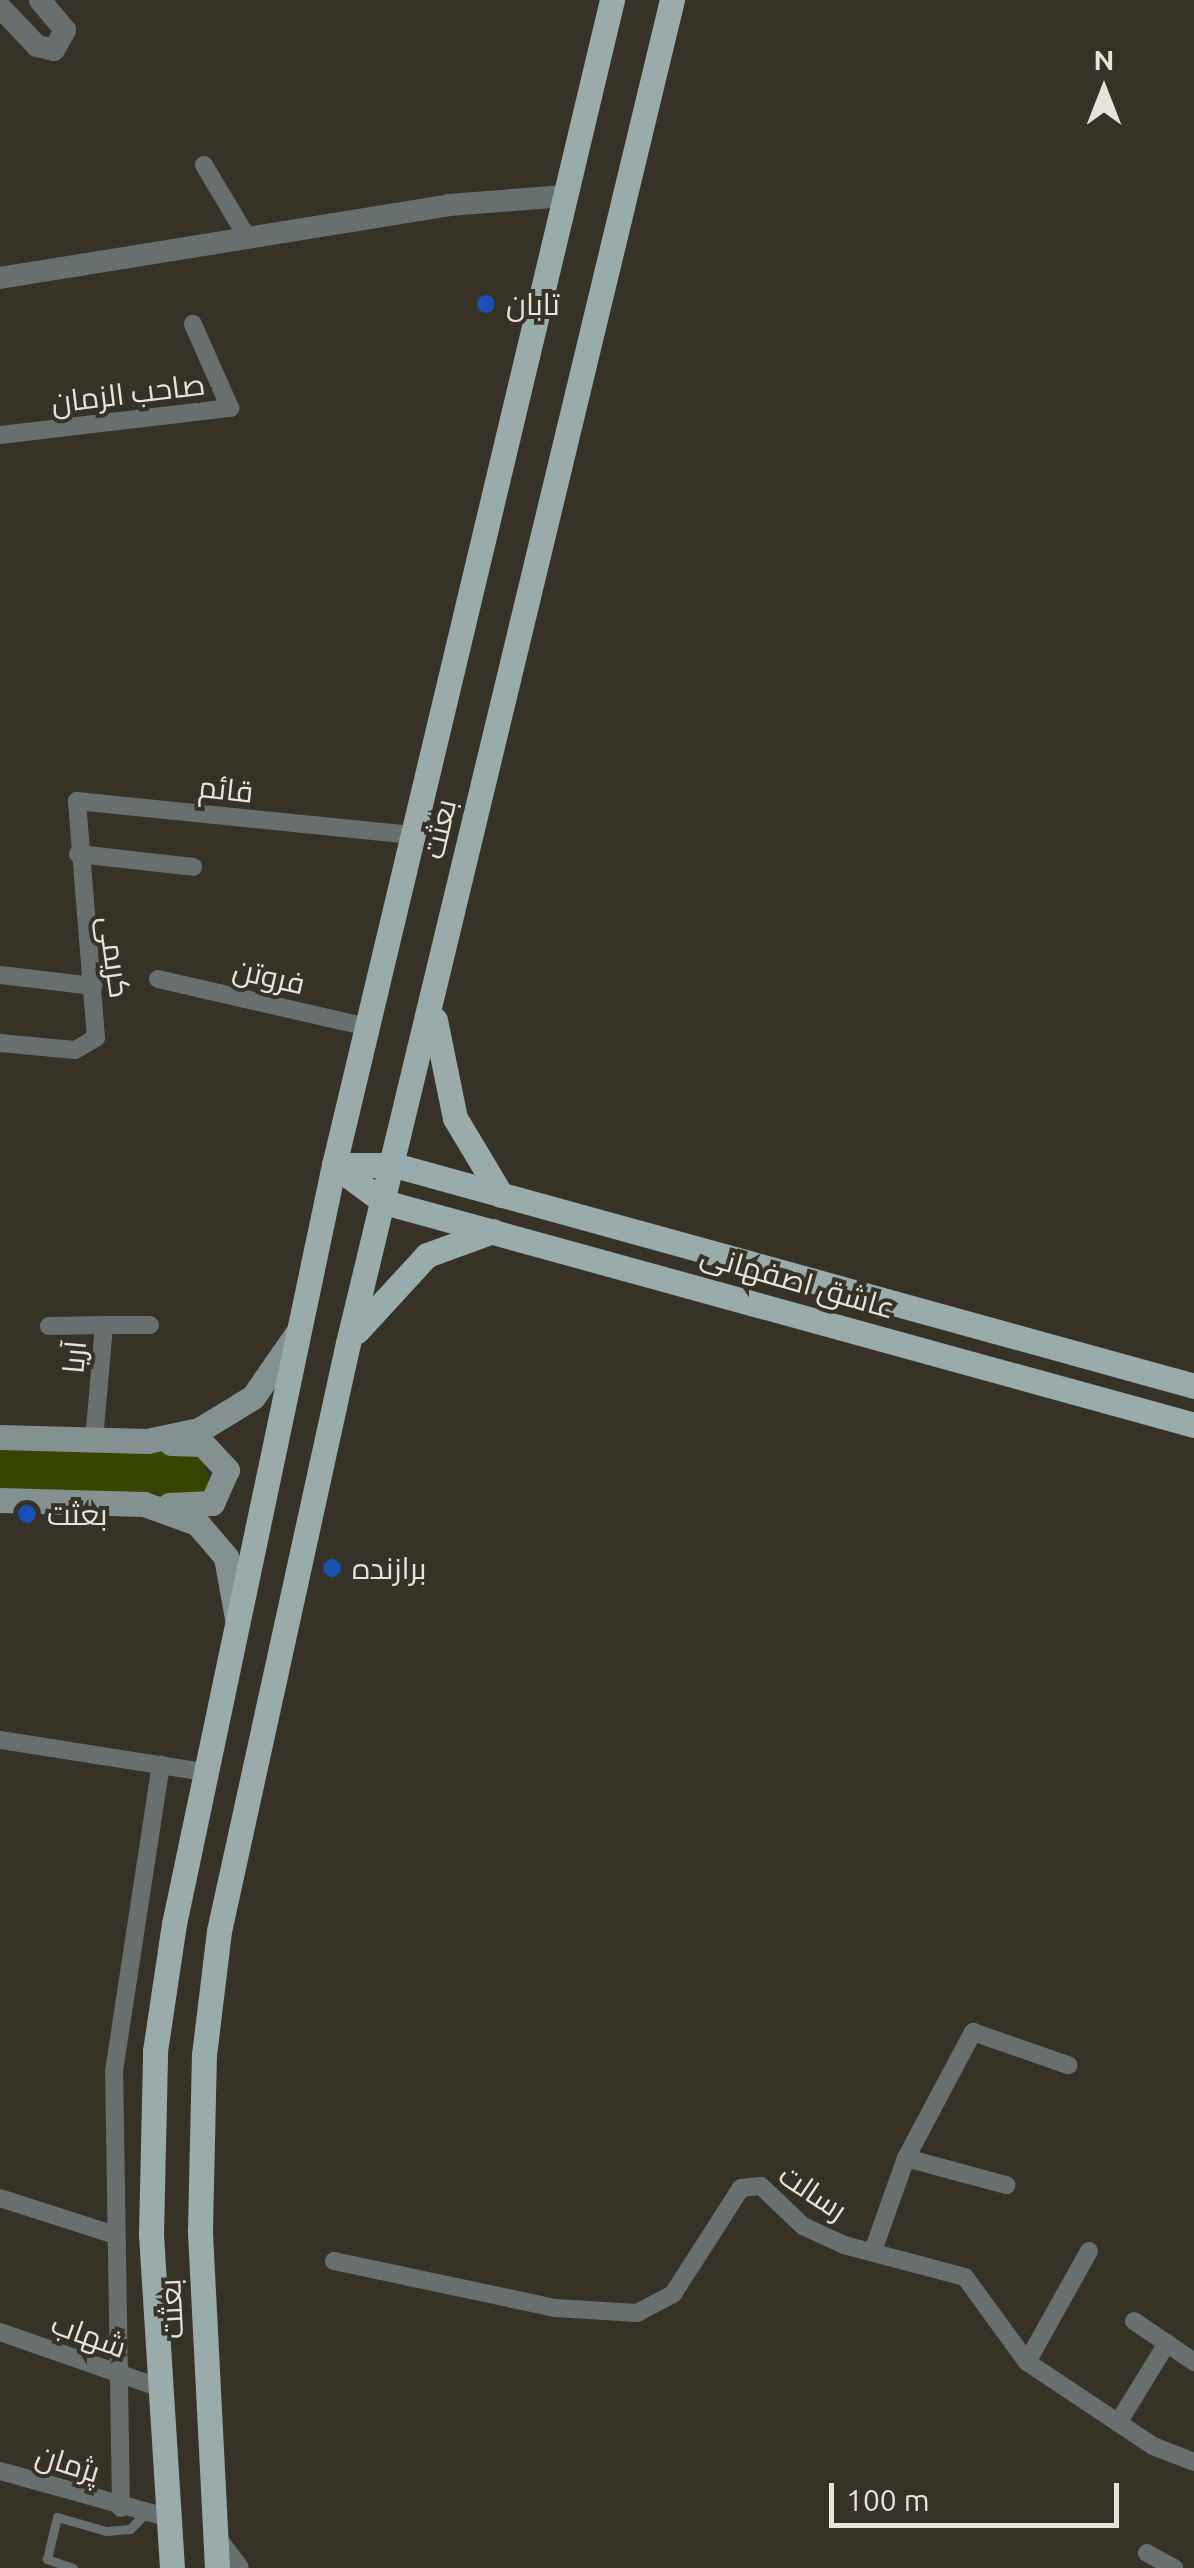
<!DOCTYPE html>
<meta charset="utf-8">
<style>
body{margin:0}
#map{position:relative;width:1194px;height:2568px;overflow:hidden;background:#373226;font-family:Ubuntu,Cairo,sans-serif}
div>[style]{position:absolute}
.green>*{inset:0;background:#364500}
.service>*{height:9px;margin:-4.5px;padding:0 4.5px;transform-origin:4.5px;border-radius:4.5px;background:#676f6f}
.minor>*{height:18px;margin:-9px;padding:0 9px;transform-origin:9px;border-radius:9px;background:#676f6f}
.tertiary>*{height:22px;margin:-11px;padding:0 11px;transform-origin:11px;border-radius:11px;background:#676f6f}
.secondary>*{height:25px;margin:-12.5px;padding:0 12.5px;transform-origin:12.5px;border-radius:12.5px;background:#849191}
.primary>*{height:25px;margin:-12.5px;padding:0 12.5px;transform-origin:12.5px;border-radius:12.5px;background:#9aabab}
.dots>*{width:28px;height:28px;translate:-50% -50%;box-sizing:border-box;border:5px solid #373226;border-radius:50%}
span{translate:-50% -50%;white-space:nowrap;text-align:center;line-height:1.15;-webkit-text-stroke:8px #373226;paint-order:stroke}
.poi-label{font-size:30px;color:#e6e3dc}
.left{translate:0 -50%;text-align:left}
.street-label{font-size:30px;color:#e6e3dc}
.north{position:absolute;left:1054px;top:40px;width:100px;height:100px;-webkit-text-stroke:8px #373226;paint-order:stroke;rotate:0deg;font-size:28px;font-weight:700;line-height:40px;text-align:center;color:#e6e3dc}
.north::after{content:'';display:block;margin:auto;width:35px;height:45px;background:#e6e3dc;clip-path:polygon(50% 0,100% 100%,50% 72%,0 100%)}
.scale{position:absolute;left:829px;top:2483px;width:290px;height:45px;box-sizing:border-box;border:5px solid #e6e3dc;border-top:0;padding-left:12px;font-size:30px;line-height:35px;white-space:nowrap;color:#e6e3dc;-webkit-text-stroke:8px #373226;paint-order:stroke}
</style>
<div id="map">
<div class="green">
<i style="clip-path:polygon(0 1446px,201px 1453px,211px 1488px,197px 1496px,0 1489px)"></i>
</div>
<div class="service">
<i style="left:73px;top:2568px;width:28px;rotate:-161deg"></i>
<i style="left:47px;top:2559px;width:43px;rotate:-76.6deg"></i>
<i style="left:57px;top:2517px;width:51px;rotate:15.9deg"></i>
<i style="left:106px;top:2531px;width:24px;rotate:-5deg"></i>
<i style="left:130px;top:2529px;width:23px;rotate:-45deg"></i>
</div>
<div class="minor">
<i style="left:204px;top:165px;width:84px;rotate:59.2deg"></i>
<i style="left:0;top:435px;width:232px;rotate:-6.7deg"></i>
<i style="left:230px;top:408px;width:92px;rotate:-113.8deg"></i>
<i style="left:78px;top:854px;width:116px;rotate:6.4deg"></i>
<i style="left:0;top:975px;width:94px;rotate:6.7deg"></i>
<i style="left:158px;top:979px;width:214px;rotate:12.9deg"></i>
<i style="left:0;top:1043px;width:75px;rotate:5.3deg"></i>
<i style="left:75px;top:1050px;width:24px;rotate:-30deg"></i>
<i style="left:96px;top:1038px;width:238px;rotate:-94.6deg"></i>
<i style="left:77px;top:801px;width:337px;rotate:5.8deg"></i>
<i style="left:49px;top:1326px;width:55px;rotate:-1deg"></i>
<i style="left:94px;top:1440px;width:115px;rotate:-85deg"></i>
<i style="left:104px;top:1325px;width:46px"></i>
<i style="left:0;top:1740px;width:207px;rotate:8.9deg"></i>
<i style="left:906px;top:2158px;width:143px;rotate:-62deg"></i>
<i style="left:973px;top:2032px;width:101px;rotate:19.2deg"></i>
<i style="left:0;top:2198px;width:121px;rotate:17.8deg"></i>
<i style="left:874px;top:2248px;width:96px;rotate:-70.4deg"></i>
<i style="left:906px;top:2158px;width:104px;rotate:15.1deg"></i>
<i style="left:334px;top:2261px;width:226px;rotate:12deg"></i>
<i style="left:555px;top:2308px;width:82px;rotate:3.5deg"></i>
<i style="left:637px;top:2313px;width:41px;rotate:-27.8deg"></i>
<i style="left:673px;top:2294px;width:126px;rotate:-57.3deg"></i>
<i style="left:741px;top:2188px;width:20px;rotate:-6deg"></i>
<i style="left:761px;top:2186px;width:58px;rotate:43.6deg"></i>
<i style="left:803px;top:2226px;width:45px;rotate:24.9deg"></i>
<i style="left:844px;top:2245px;width:125px;rotate:14.8deg"></i>
<i style="left:965px;top:2277px;width:105px;rotate:53.9deg"></i>
<i style="left:1027px;top:2362px;width:151px;rotate:33.7deg"></i>
<i style="left:1153px;top:2446px;width:44px;rotate:21.3deg"></i>
<i style="left:1134px;top:2321px;width:73px;rotate:34.3deg"></i>
<i style="left:0;top:2332px;width:170px;rotate:19.2deg"></i>
<i style="left:1027px;top:2362px;width:127px;rotate:-60.8deg"></i>
<i style="left:1118px;top:2423px;width:94px;rotate:-58.5deg"></i>
<i style="left:0;top:2471px;width:175px;rotate:15.5deg"></i>
<i style="left:121px;top:2508px;width:437px;rotate:-90.9deg"></i>
<i style="left:114px;top:2071px;width:310px;rotate:-81.3deg"></i>
<i style="left:1147px;top:2553px;width:31px;rotate:29deg"></i>
</div>
<div class="tertiary">
<i style="left:0;top:7px;width:54px;rotate:46.5deg"></i>
<i style="left:37px;top:46px;width:17px;rotate:13deg"></i>
<i style="left:54px;top:50px;width:23px;rotate:-61deg"></i>
<i style="left:65px;top:30px;width:39px;rotate:-130deg"></i>
<i style="left:0;top:278px;width:455px;rotate:-9.2deg"></i>
<i style="left:449px;top:205px;width:115px;rotate:-4.5deg"></i>
<i style="left:216px;top:2539px;width:36px;rotate:53deg"></i>
</div>
<div class="secondary">
<i style="left:0;top:1437px;width:147px;rotate:1.6deg"></i>
<i style="left:147px;top:1441px;width:53px;rotate:-11.9deg"></i>
<i style="left:199px;top:1430px;width:63px;rotate:-31.4deg"></i>
<i style="left:253px;top:1397px;width:79px;rotate:-55.3deg"></i>
<i style="left:0;top:1500px;width:144px;rotate:1.6deg"></i>
<i style="left:144px;top:1504px;width:56px;rotate:19.7deg"></i>
<i style="left:197px;top:1523px;width:45px;rotate:49.5deg"></i>
<i style="left:226px;top:1557px;width:62px;rotate:79.8deg"></i>
<i style="left:169px;top:1505px;width:43px;rotate:-2.7deg"></i>
<i style="left:212px;top:1503px;width:36px;rotate:-66deg"></i>
<i style="left:227px;top:1470px;width:35px;rotate:-133deg"></i>
<i style="left:203px;top:1444px;width:32px;rotate:-178deg"></i>
</div>
<div class="primary">
<i style="left:435px;top:1020px;width:100px;rotate:78.5deg"></i>
<i style="left:455px;top:1118px;width:90px;rotate:59.1deg"></i>
<i style="left:334px;top:1165px;width:62px;rotate:36.5deg"></i>
<i style="left:384px;top:1202px;width:840px;rotate:15.39deg"></i>
<i style="left:334px;top:1165px;width:60px"></i>
<i style="left:394px;top:1165px;width:830px;rotate:15.44deg"></i>
<i style="left:357px;top:1331px;width:103px;rotate:-47.4deg"></i>
<i style="left:427px;top:1255px;width:70px;rotate:-20deg"></i>
<i style="left:172px;top:2568px;width:335px;rotate:-93.6deg"></i>
<i style="left:151px;top:2234px;width:183px;rotate:-88.7deg"></i>
<i style="left:155px;top:2051px;width:128px;rotate:-81.5deg"></i>
<i style="left:174px;top:1924px;width:776px;rotate:-78.1deg"></i>
<i style="left:334px;top:1165px;width:1198px;rotate:-76.58deg"></i>
<i style="left:217px;top:2568px;width:339px;rotate:-92.9deg"></i>
<i style="left:200px;top:2229px;width:174px;rotate:-88.7deg"></i>
<i style="left:204px;top:2055px;width:125px;rotate:-83.1deg"></i>
<i style="left:219px;top:1931px;width:602px;rotate:-77.63deg"></i>
<i style="left:348px;top:1343px;width:1382px;rotate:-76.44deg"></i>
</div>
<div class="dots">
<i style="left:486px;top:304px;background:#1a4fb4"></i>
<i style="left:27px;top:1514px;background:#1a4fb4"></i>
<i style="left:332px;top:1568px;background:#1a4fb4"></i>
</div>
<div class="poi-label">
<span class="left" style="left:506px;top:304px">تابان</span>
<span class="left" style="left:47px;top:1514px">بعثت</span>
<span class="left" style="left:352px;top:1568px">برازنده</span>
</div>
<div class="street-label">
<span style="left:128px;top:393px;rotate:-7deg">صاحب الزمان</span>
<span style="left:226px;top:789px;rotate:6deg">قائم</span>
<span style="left:439px;top:829px;rotate:-77deg">بعثت</span>
<span style="left:115px;top:957px;rotate:82deg">کریمی</span>
<span style="left:269px;top:976px;rotate:13deg">فروتن</span>
<span style="left:798px;top:1281px;rotate:16deg">عاشق اصفهانی</span>
<span style="left:74px;top:1357px;rotate:-85deg">آریا</span>
<span style="left:813px;top:2192px;rotate:34deg">رسالت</span>
<span style="left:171px;top:2309px;rotate:-93deg">بعثت</span>
<span style="left:89px;top:2335px;rotate:20deg">شهاب</span>
<span style="left:68px;top:2463px;rotate:17deg">پژمان</span>
</div>
<div class="north">N</div>
<div class="scale">100 m</div>
</div>
